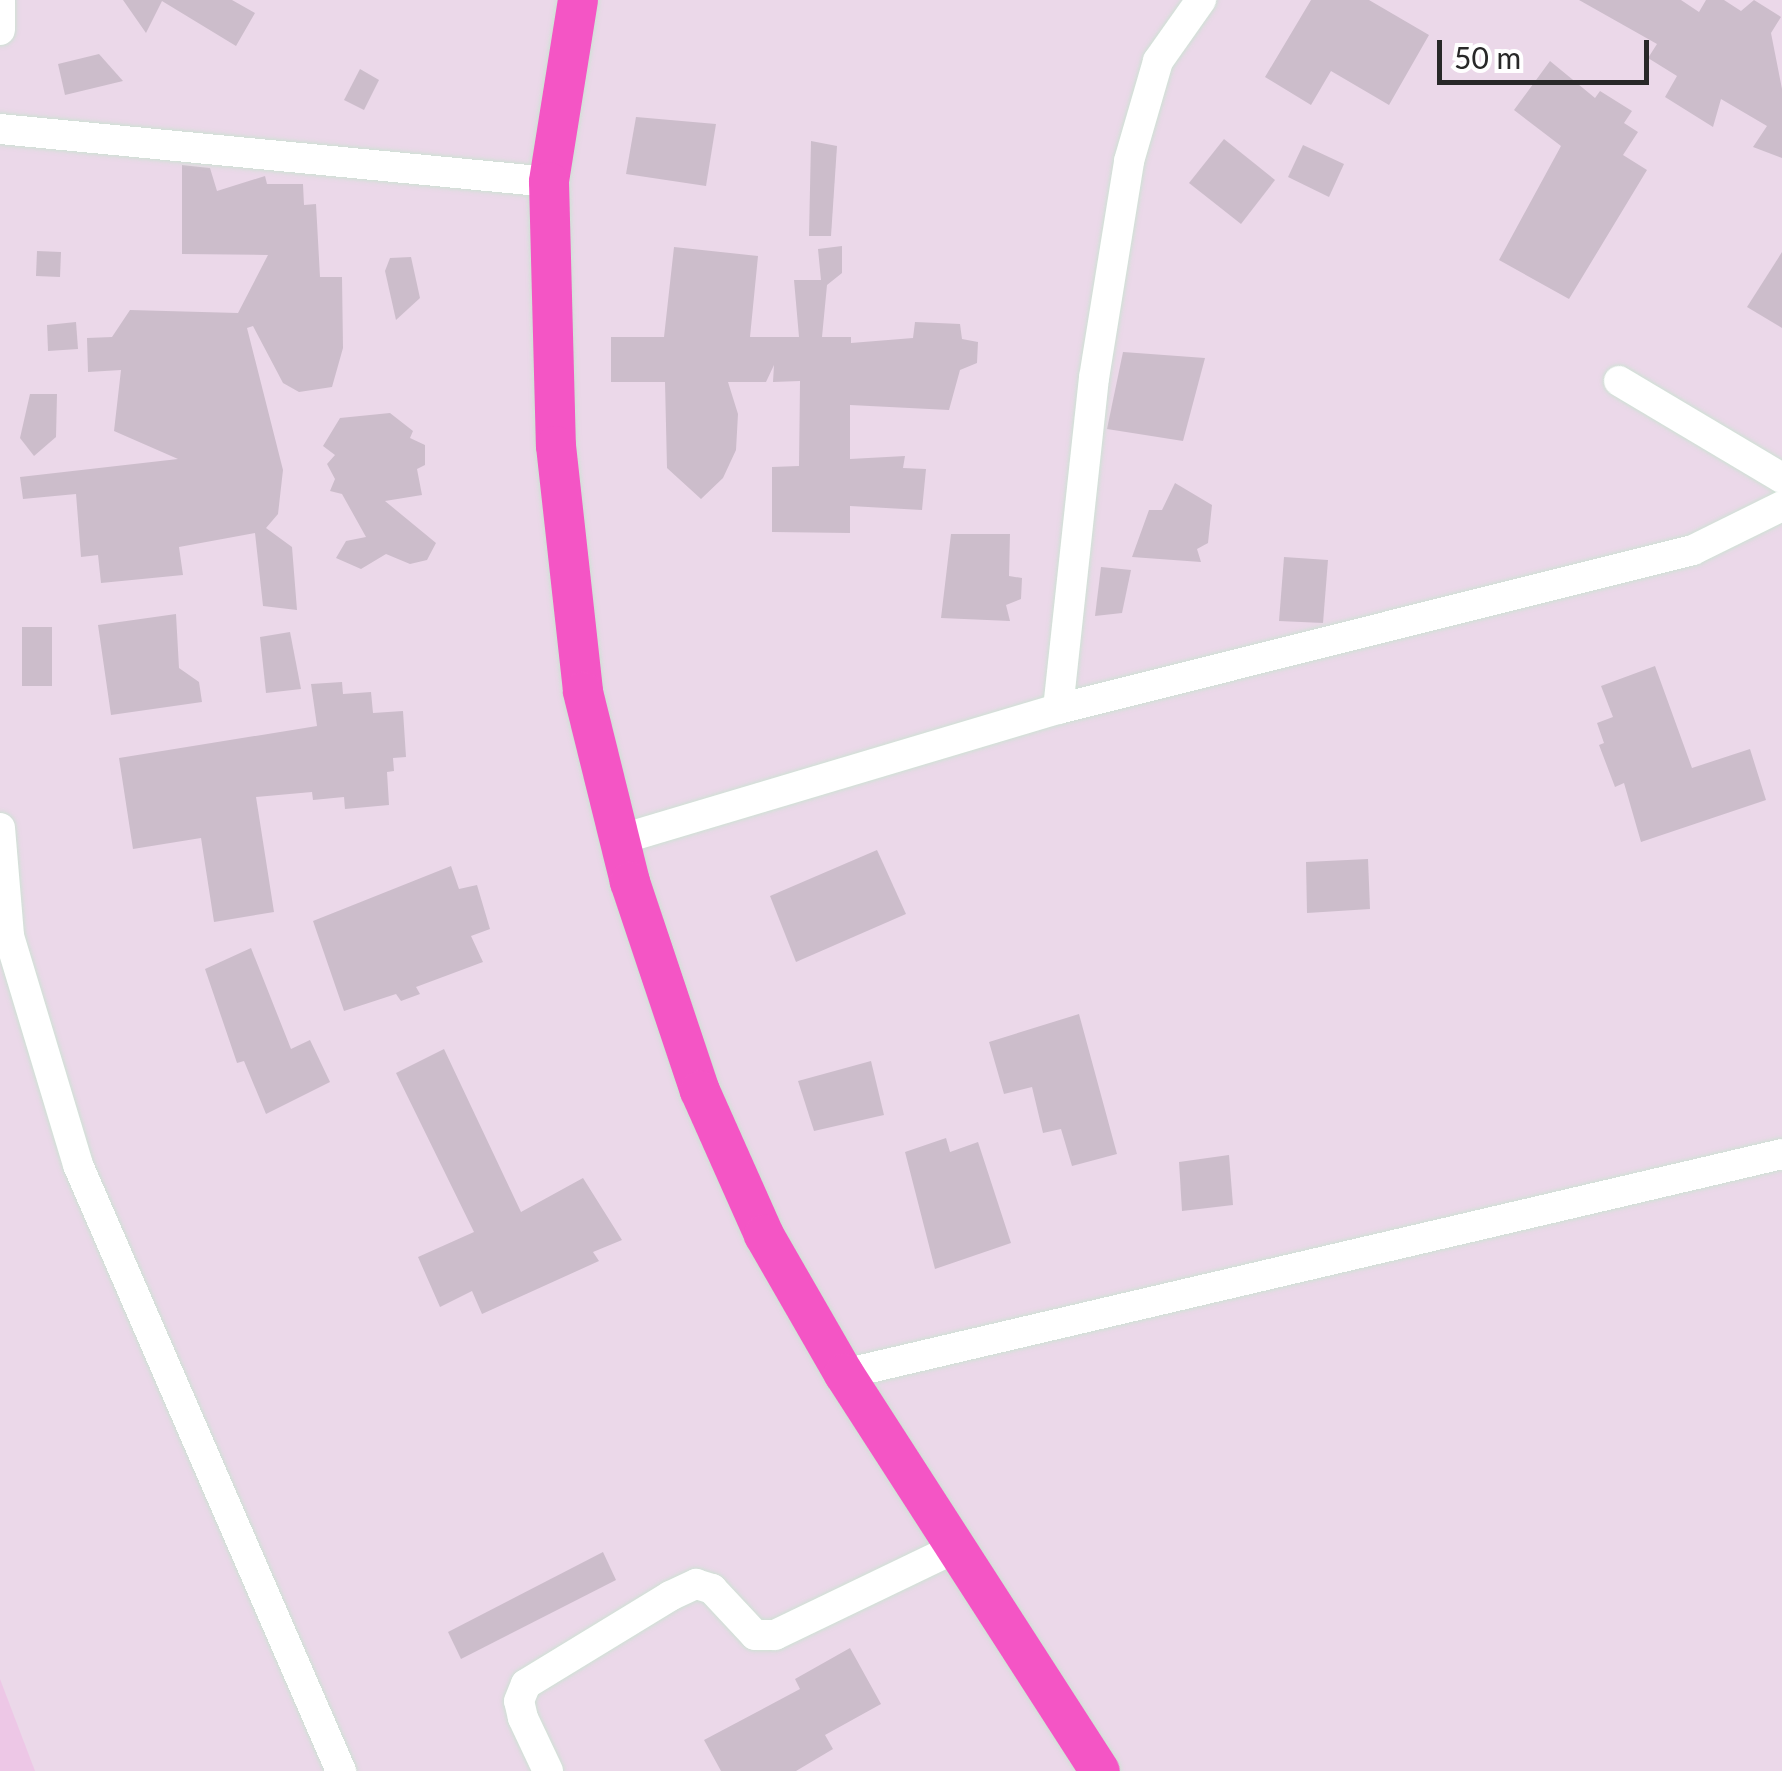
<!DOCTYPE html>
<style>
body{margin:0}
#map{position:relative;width:1782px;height:1771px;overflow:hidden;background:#ebd8e9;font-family:Lato,sans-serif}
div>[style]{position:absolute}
.education>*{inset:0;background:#edc7e6}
.building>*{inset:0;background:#ccbdcb}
.roads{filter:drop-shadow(0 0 2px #cee1d4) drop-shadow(0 0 2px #cee1d4)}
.minor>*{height:30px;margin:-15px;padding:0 15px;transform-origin:15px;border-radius:15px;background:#fff}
.major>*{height:40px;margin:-20px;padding:0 20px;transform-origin:20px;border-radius:20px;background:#f455c5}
span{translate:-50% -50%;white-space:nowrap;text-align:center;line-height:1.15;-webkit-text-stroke:10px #fff;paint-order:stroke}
.scale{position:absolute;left:1437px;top:40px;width:212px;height:45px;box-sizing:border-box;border:5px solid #282828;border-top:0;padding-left:12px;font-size:30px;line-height:35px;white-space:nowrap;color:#282828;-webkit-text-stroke:8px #fff;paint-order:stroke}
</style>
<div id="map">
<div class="education">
<i style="clip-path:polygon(0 1679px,35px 1771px,0 1771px)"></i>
</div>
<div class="building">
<i style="clip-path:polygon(123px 0,232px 0,255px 13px,236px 46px,162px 1px,146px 33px)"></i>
<i style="clip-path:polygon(1311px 0,1369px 0,1429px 35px,1389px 105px,1331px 71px,1311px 105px,1265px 77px)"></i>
<i style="clip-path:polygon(1579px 0,1681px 0,1699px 12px,1706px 0,1724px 0,1741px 11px,1754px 0,1781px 17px,1771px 33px,1782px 89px,1782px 158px,1753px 147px,1767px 126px,1721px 99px,1713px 127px,1665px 97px,1677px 76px,1648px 58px,1657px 44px)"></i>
<i style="clip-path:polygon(99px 54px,123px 81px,65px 95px,58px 64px)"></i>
<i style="clip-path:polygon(1550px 61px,1595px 98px,1600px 91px,1632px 111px,1624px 123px,1638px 132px,1623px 155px,1647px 170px,1569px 299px,1499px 260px,1561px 146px,1514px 110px)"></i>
<i style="clip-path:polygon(360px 69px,379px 80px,364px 110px,344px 100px)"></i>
<i style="clip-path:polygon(636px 117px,716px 124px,706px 186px,626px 174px)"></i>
<i style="clip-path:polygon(1224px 139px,1275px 180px,1241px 224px,1189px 183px)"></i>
<i style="clip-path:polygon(811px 141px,837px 146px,831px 236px,809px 236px)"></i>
<i style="clip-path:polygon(1303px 145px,1344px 164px,1329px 197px,1288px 177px)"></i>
<i style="clip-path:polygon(182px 165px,210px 168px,217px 191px,265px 176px,267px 184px,303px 184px,304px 205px,316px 204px,320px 277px,342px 277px,343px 348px,332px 387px,299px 392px,283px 383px,253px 326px,247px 328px,283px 470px,278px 514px,266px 528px,292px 547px,297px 610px,263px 606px,255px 533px,179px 547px,183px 575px,101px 583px,98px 555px,81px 557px,76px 494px,23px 499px,20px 477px,178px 459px,114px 431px,121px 370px,88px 372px,87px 338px,112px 337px,130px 310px,238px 313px,268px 255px,182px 254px)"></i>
<i style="clip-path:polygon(842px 246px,842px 273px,827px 285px,822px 337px,851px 337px,851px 343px,913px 338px,915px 322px,960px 324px,962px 339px,978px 342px,977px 363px,960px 370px,949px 410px,850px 405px,850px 459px,905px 456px,903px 468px,926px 469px,922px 510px,850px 506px,850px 533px,772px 532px,772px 467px,799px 466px,800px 381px,773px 382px,774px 365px,766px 382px,728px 382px,738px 414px,736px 450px,723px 478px,701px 499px,667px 468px,665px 382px,611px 382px,611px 337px,664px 337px,674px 247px,758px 256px,750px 337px,799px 337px,794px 280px,821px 280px,818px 249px)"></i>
<i style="clip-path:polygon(37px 251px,61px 252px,60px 277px,36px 276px)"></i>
<i style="clip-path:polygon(1782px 252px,1782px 328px,1747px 307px)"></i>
<i style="clip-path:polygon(411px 257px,420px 298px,396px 320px,385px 271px,390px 258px)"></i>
<i style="clip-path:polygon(76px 322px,78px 349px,48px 351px,47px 325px)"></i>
<i style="clip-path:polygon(1123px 352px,1205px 358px,1183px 441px,1107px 429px)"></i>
<i style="clip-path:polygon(30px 394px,57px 394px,56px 437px,34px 456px,20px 438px)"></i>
<i style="clip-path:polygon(390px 413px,413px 431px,410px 438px,425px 445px,425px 465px,417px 469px,422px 495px,385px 501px,436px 543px,427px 560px,410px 564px,386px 554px,361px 569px,336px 558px,346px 541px,366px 537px,342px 494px,330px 491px,335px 479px,327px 464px,335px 455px,323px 446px,340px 418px)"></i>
<i style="clip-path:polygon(1175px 483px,1212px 505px,1208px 543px,1197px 549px,1201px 562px,1132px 557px,1149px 510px,1162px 510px)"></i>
<i style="clip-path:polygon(951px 534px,1010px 534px,1009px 576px,1022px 578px,1021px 599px,1006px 605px,1010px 621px,941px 618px)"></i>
<i style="clip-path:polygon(1284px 557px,1328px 560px,1323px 623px,1279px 621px)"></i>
<i style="clip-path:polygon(1101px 567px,1131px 570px,1122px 613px,1095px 616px)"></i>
<i style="clip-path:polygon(176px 614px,179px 668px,199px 682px,202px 702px,111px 715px,98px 625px)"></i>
<i style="clip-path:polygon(22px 627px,52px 627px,52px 686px,22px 686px)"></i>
<i style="clip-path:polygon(290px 632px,301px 689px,266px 693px,260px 637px)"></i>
<i style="clip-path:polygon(1655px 666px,1692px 768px,1750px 749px,1766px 800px,1641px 842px,1624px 783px,1615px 787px,1599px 745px,1604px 743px,1597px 723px,1613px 717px,1601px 686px)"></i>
<i style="clip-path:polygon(342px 682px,343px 694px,371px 692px,373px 713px,403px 711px,406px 757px,393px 758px,394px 771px,387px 772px,389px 805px,345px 809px,344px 797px,313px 800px,312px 792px,256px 797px,274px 912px,214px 922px,201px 838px,133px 849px,119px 758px,317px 726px,311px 684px)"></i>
<i style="clip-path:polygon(877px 850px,906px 914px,796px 962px,770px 896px)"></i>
<i style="clip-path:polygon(1368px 859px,1370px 909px,1307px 913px,1306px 862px)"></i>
<i style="clip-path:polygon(451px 866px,459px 889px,477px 885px,490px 929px,471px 936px,483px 962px,416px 987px,420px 994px,401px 1001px,396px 994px,344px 1011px,313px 921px)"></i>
<i style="clip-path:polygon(251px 948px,291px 1049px,310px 1040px,330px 1082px,266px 1114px,244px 1061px,237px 1063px,205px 969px)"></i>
<i style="clip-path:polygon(1079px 1014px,1117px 1154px,1072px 1166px,1061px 1129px,1043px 1133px,1032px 1087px,1004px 1094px,989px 1042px)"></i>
<i style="clip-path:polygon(444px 1049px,521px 1212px,583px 1178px,622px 1240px,593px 1252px,599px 1261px,482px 1314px,472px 1291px,440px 1307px,418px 1257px,474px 1232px,396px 1073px)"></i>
<i style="clip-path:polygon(871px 1061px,884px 1115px,814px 1131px,798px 1081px)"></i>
<i style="clip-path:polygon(946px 1138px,950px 1152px,978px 1142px,1011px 1243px,935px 1269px,905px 1152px)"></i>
<i style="clip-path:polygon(1229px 1155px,1233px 1205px,1182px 1211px,1179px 1162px)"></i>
<i style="clip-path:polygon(603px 1552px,616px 1580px,461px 1659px,448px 1632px)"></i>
<i style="clip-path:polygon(850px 1648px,881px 1704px,825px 1735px,833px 1749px,796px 1771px,721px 1771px,704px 1740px,800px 1689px,795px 1679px)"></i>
</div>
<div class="roads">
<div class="minor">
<i style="left:0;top:30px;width:30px;rotate:-90deg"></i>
<i style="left:0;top:129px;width:552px;rotate:5.51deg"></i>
<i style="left:1619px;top:381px;width:190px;rotate:30.8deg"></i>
<i style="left:1058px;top:709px;width:333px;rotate:-83.8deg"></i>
<i style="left:1094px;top:378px;width:220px;rotate:-80.8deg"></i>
<i style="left:1129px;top:161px;width:104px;rotate:-73.8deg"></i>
<i style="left:1158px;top:61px;width:75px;rotate:-54.8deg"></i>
<i style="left:0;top:828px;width:108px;rotate:85.2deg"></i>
<i style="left:9px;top:936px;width:239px;rotate:73.2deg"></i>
<i style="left:78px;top:1165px;width:661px;rotate:66.54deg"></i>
<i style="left:618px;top:840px;width:459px;rotate:-16.6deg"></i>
<i style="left:1058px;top:709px;width:655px;rotate:-14.06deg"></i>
<i style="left:1693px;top:550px;width:99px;rotate:-26.3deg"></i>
<i style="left:844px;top:1374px;width:963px;rotate:-13.2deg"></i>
<i style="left:548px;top:1771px;width:59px;rotate:-115.3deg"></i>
<i style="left:523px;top:1718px;width:17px;rotate:-103deg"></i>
<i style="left:519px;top:1701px;width:18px;rotate:-68deg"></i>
<i style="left:526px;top:1684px;width:169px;rotate:-31.4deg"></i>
<i style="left:670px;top:1596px;width:29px;rotate:-25deg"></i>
<i style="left:696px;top:1584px;width:17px;rotate:17deg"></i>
<i style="left:712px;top:1589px;width:63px;rotate:46.9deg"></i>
<i style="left:755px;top:1635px;width:20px"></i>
<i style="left:775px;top:1635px;width:201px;rotate:-25.7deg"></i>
</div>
<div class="major">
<i style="left:578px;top:0;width:184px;rotate:99.1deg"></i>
<i style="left:549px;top:182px;width:264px;rotate:88.5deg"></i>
<i style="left:556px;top:446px;width:247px;rotate:83.7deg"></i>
<i style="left:583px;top:692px;width:196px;rotate:76.1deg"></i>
<i style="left:630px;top:882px;width:220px;rotate:71.5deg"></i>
<i style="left:700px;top:1091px;width:158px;rotate:66deg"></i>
<i style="left:764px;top:1235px;width:160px;rotate:60.1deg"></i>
<i style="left:844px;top:1374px;width:472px;rotate:57.2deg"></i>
</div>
</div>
<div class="scale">50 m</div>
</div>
